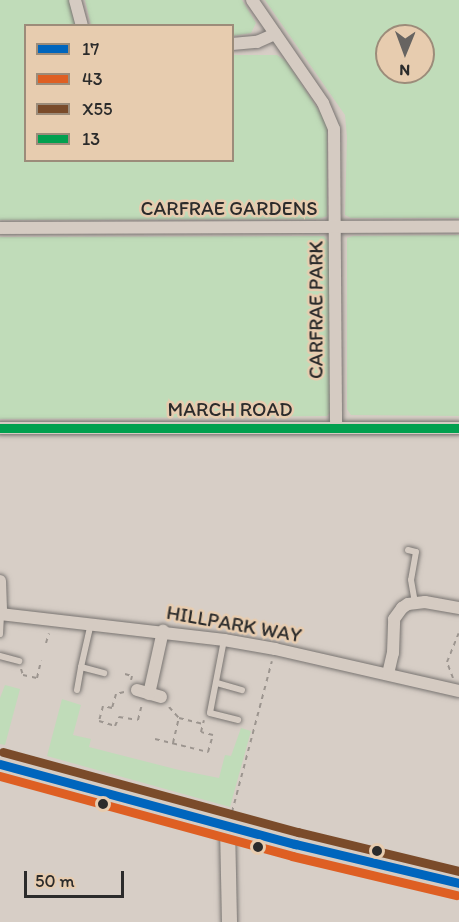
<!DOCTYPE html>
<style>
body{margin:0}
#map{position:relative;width:459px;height:922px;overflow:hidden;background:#d7cec6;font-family:Itim,sans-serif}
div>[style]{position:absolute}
.green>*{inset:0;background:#c0dcb9}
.path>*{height:2px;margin-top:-1px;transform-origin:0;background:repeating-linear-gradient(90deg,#9c958f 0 4.5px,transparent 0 9px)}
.roads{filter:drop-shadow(0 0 2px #787471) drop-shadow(0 0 2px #787471)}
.service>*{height:6px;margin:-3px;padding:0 3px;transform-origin:3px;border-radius:3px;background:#d5cbc2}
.minor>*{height:12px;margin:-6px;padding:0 6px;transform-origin:6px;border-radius:6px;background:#d5cbc2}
.tertiary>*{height:15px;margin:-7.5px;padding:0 7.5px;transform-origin:7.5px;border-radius:7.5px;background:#d5cbc2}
.primary>*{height:18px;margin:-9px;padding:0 9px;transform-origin:9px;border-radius:9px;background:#d5cbc2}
.bus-1>*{height:9px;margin:-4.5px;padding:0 4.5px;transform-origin:4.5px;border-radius:4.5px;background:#0065bd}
.bus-2>*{height:9px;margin:-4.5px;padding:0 4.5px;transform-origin:4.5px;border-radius:4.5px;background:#de5f23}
.bus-3>*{height:9px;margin:-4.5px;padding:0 4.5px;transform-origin:4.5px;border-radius:4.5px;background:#7a4b2a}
.bus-4>*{height:9px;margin:-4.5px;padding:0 4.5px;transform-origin:4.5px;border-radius:4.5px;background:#02a04f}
.dots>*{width:16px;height:16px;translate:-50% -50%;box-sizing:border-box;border:3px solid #e7ccaf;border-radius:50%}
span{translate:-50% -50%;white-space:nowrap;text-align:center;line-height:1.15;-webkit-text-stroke:5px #e7ccaf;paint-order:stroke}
.street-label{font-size:20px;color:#2b2b2b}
.legend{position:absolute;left:24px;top:24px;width:210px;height:138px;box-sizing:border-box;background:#e7ccaf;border:2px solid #9c8c7a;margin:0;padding:8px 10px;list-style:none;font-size:18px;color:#2b2b2b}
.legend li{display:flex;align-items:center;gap:12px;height:30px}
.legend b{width:30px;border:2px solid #9c8c7a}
.north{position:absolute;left:375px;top:24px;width:60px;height:60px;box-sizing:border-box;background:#e7ccaf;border:2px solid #9c8c7a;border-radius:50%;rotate:181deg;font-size:16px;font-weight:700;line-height:24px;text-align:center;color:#2b2b2b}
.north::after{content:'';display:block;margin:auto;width:21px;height:27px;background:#676461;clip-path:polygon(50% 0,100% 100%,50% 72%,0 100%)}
.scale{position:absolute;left:24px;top:871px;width:100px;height:27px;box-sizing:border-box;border:3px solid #2b2b2b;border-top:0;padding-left:8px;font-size:18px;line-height:21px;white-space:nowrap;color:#2b2b2b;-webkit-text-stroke:4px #e7ccaf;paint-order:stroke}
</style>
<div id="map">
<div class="green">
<i style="clip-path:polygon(0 0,69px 0,75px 25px,26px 26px,26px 160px,232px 160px,233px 55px,277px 55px,286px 61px,327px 123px,327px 216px,319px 219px,0 220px)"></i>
<i style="clip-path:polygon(85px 0,242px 0,256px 23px,251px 33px,233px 36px,232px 26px,91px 25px)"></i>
<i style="clip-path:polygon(evenodd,265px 0,459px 0,459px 218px,351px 218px,345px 215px,347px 137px,345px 115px,265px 0,387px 36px,423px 36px,423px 72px,387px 72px,387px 36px)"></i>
<i style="clip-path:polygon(459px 235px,459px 416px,351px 415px,347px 409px,347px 238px,353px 236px)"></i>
<i style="clip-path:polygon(324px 236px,329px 243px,330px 412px,327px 416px,0 419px,0 237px)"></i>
<i style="clip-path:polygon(5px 685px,20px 689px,5px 745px,0 744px,0 698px)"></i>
<i style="clip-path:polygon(62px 699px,81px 705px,73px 735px,91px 739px,89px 747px,179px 770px,219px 778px,225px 755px,231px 756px,241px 728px,251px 731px,230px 807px,47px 756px)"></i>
</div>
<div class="path">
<i style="left:46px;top:643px;width:10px;rotate:-73deg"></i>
<i style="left:21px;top:669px;width:6px;rotate:72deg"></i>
<i style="left:23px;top:675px;width:14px;rotate:12deg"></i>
<i style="left:37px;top:678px;width:18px;rotate:-77deg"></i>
<i style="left:125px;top:674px;width:7px;rotate:16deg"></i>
<i style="left:132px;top:676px;width:4px;rotate:104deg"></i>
<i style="left:453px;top:678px;width:17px;rotate:-111deg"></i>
<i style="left:447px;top:662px;width:31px;rotate:-68deg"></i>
<i style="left:124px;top:692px;width:8px;rotate:166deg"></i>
<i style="left:116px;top:694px;width:15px;rotate:106deg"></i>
<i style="left:112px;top:708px;width:9px;rotate:-167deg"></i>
<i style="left:103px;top:706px;width:16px;rotate:105deg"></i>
<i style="left:99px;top:721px;width:17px;rotate:17deg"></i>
<i style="left:115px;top:726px;width:10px;rotate:-66deg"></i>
<i style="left:119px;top:717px;width:19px;rotate:9deg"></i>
<i style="left:138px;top:720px;width:16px;rotate:-76deg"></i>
<i style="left:169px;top:707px;width:15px;rotate:48deg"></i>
<i style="left:155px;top:739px;width:55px;rotate:13.8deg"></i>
<i style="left:208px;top:752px;width:18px;rotate:-74deg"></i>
<i style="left:213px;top:735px;width:12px;rotate:-166deg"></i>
<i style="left:201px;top:732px;width:12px;rotate:-76deg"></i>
<i style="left:173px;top:743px;width:26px;rotate:-77deg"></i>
<i style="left:179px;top:718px;width:25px;rotate:14deg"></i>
<i style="left:232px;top:812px;width:156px;rotate:-75.2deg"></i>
</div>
<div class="roads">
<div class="service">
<i style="left:408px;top:550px;width:8px;rotate:14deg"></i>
<i style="left:416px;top:552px;width:28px;rotate:100deg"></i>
<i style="left:411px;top:580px;width:22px;rotate:80deg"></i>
<i style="left:91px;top:623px;width:45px;rotate:102.8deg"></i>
<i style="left:81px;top:667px;width:24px;rotate:15deg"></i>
<i style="left:0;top:634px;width:20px;rotate:-87deg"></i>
<i style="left:224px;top:640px;width:74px;rotate:100.9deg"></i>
<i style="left:210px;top:713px;width:29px;rotate:14deg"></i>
<i style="left:0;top:656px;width:20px;rotate:15deg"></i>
<i style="left:217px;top:683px;width:26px;rotate:16deg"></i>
<i style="left:77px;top:690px;width:23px;rotate:-80deg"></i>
</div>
<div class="minor">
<i style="left:75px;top:0;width:27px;rotate:75deg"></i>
<i style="left:252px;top:0;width:125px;rotate:55.4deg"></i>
<i style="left:323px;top:103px;width:28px;rotate:67deg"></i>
<i style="left:334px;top:129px;width:299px;rotate:89.6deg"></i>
<i style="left:232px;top:44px;width:25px;rotate:-5deg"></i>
<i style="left:257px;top:42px;width:20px;rotate:-24deg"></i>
<i style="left:0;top:228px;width:459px;rotate:-0.2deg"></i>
<i style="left:0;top:428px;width:459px"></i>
<i style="left:0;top:581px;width:33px;rotate:88deg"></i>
<i style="left:0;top:614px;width:226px;rotate:6.6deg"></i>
<i style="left:224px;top:640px;width:52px;rotate:10deg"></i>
<i style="left:275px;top:649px;width:188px;rotate:12.9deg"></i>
<i style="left:388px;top:674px;width:22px;rotate:-77deg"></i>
<i style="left:393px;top:653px;width:34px;rotate:-88deg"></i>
<i style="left:394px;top:619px;width:14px;rotate:-54deg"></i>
<i style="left:402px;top:608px;width:7px;rotate:-34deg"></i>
<i style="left:408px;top:604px;width:17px;rotate:-7deg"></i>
<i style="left:425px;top:602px;width:35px;rotate:10deg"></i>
<i style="left:137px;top:690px;width:25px;rotate:16deg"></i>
<i style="left:149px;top:694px;width:65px;rotate:-77.5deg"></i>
</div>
<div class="tertiary">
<i style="left:227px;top:826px;width:96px;rotate:88.8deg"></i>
</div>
<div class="primary">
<i style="left:0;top:764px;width:306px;rotate:15.2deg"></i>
<i style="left:295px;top:844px;width:169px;rotate:13.4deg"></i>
</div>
</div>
<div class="bus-1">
<i style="left:0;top:764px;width:306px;rotate:15.2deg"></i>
<i style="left:295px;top:844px;width:169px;rotate:13.4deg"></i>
</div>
<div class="bus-2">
<i style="left:0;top:776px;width:303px;rotate:15.3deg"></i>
<i style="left:292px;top:856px;width:169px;rotate:13.4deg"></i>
</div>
<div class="bus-3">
<i style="left:3px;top:752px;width:306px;rotate:15.2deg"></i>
<i style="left:298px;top:832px;width:166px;rotate:13.6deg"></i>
</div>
<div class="bus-4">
<i style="left:0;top:428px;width:459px"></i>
</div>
<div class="dots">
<i style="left:103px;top:804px;background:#2b2b2b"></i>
<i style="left:258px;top:847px;background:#2b2b2b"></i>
<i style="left:377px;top:851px;background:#2b2b2b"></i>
</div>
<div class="street-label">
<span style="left:229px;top:208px">CARFRAE GARDENS</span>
<span style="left:316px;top:310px;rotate:-90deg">CARFRAE PARK</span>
<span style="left:230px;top:409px">MARCH ROAD</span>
<span style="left:234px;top:624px;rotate:10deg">HILLPARK WAY</span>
</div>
<ul class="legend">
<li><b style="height:8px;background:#0065bd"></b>17</li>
<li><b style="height:8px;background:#de5f23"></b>43</li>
<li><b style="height:8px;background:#7a4b2a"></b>X55</li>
<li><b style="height:8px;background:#02a04f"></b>13</li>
</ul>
<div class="north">N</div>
<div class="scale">50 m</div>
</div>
